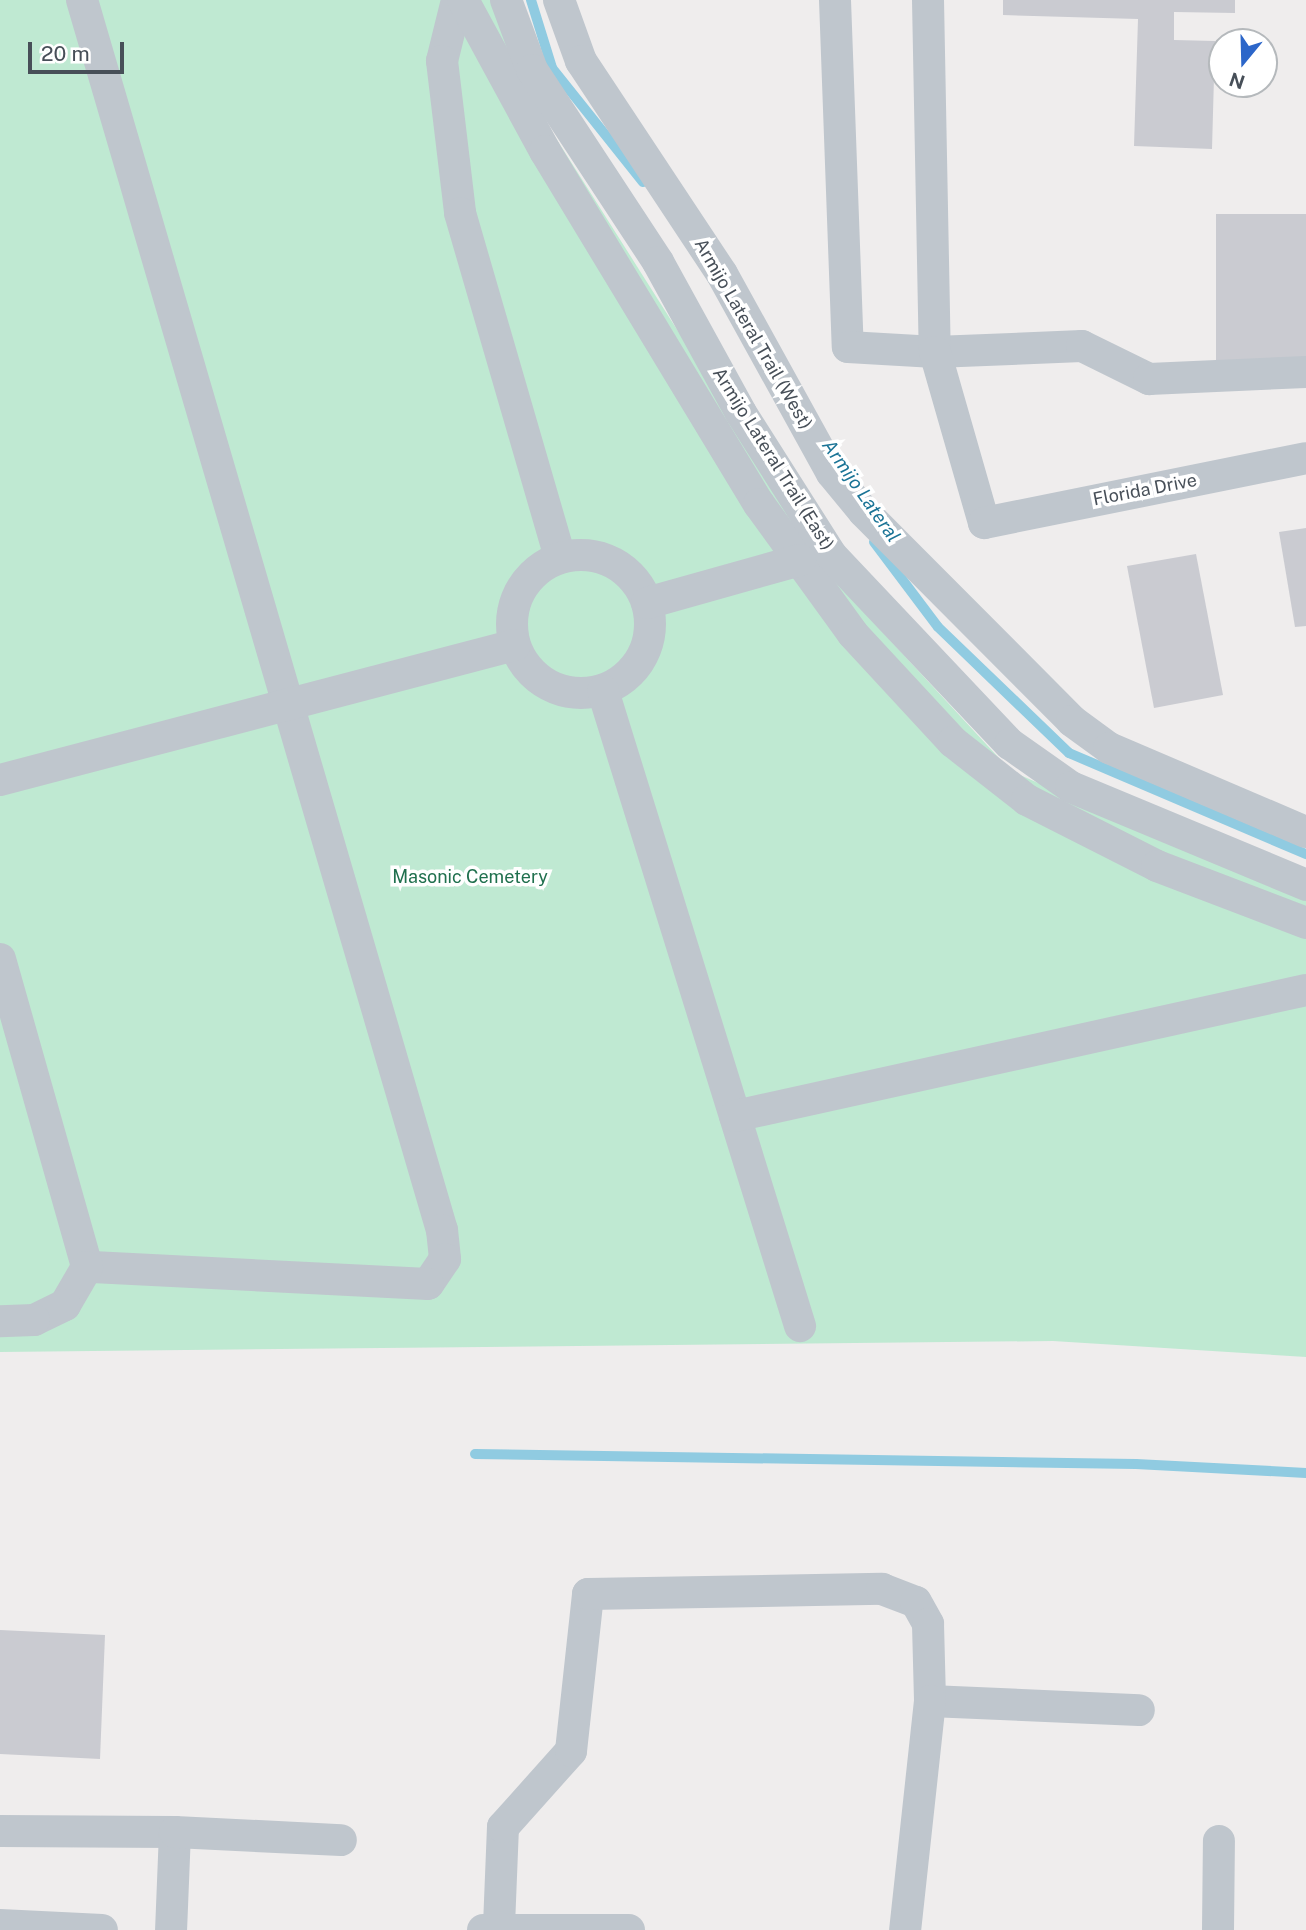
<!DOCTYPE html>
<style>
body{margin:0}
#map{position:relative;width:1306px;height:1930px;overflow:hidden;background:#efeded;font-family:"Public Sans",sans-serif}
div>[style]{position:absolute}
.green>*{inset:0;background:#bfe9d2}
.stream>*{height:10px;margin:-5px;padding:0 5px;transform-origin:5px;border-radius:5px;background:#90cbe1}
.building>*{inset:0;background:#cacbd1}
.minor>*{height:32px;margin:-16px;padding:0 16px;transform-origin:16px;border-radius:16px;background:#bfc6cd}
.minor>.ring{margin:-16px;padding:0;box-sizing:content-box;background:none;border:32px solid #bfc6cd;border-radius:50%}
span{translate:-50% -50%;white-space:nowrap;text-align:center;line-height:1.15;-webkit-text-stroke:7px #fff;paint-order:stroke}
.street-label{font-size:18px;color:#474f58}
.park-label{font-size:18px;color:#20704e}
.water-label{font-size:19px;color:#1b7496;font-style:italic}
.north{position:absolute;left:1208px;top:28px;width:70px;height:70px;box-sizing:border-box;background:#fff;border:2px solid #b5b9bc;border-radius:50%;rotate:199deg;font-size:19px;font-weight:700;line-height:28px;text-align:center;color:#474f58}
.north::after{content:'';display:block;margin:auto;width:24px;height:32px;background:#2c66c9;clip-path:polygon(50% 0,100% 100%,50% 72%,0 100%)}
.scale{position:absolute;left:28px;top:42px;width:96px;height:32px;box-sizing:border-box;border:4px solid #474f58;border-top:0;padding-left:9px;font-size:21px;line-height:24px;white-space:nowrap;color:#474f58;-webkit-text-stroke:5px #fff;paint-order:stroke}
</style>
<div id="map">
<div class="green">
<i style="clip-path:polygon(0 0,494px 0,526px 91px,838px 584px,1011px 771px,1306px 900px,1306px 1357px,1053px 1341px,0 1352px)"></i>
</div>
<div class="stream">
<i style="left:531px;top:0;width:71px;rotate:72.8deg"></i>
<i style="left:552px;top:68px;width:146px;rotate:51.4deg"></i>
<i style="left:874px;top:542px;width:106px;rotate:53deg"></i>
<i style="left:938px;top:627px;width:182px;rotate:43.9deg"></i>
<i style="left:1069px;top:753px;width:258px;rotate:23.1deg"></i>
<i style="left:475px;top:1454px;width:661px;rotate:0.87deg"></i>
<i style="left:1136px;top:1464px;width:170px;rotate:3deg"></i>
</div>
<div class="building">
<i style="clip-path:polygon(1003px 0,1235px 0,1235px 13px,1174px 12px,1174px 40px,1215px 41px,1212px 149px,1134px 146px,1138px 19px,1003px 15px)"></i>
<i style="clip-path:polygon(1216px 214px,1306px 214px,1306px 362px,1216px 362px)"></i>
<i style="clip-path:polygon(1306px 528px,1306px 626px,1295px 627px,1279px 532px)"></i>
<i style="clip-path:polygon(1196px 554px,1223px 695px,1154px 708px,1127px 566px)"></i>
<i style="clip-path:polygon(0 1630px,105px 1635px,100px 1759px,0 1754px)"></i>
</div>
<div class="minor">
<i style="left:82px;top:0;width:1282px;rotate:73.69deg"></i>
<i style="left:442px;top:1230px;width:29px;rotate:84deg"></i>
<i style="left:445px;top:1259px;width:30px;rotate:124deg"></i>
<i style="left:428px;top:1284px;width:341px;rotate:-177.1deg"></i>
<i style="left:457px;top:0;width:63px;rotate:103.8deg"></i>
<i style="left:442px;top:61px;width:153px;rotate:83.2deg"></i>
<i style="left:460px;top:213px;width:359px;rotate:73.8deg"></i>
<i style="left:463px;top:0;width:172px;rotate:61.5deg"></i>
<i style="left:545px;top:151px;width:413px;rotate:58.8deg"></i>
<i style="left:759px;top:504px;width:160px;rotate:54.1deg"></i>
<i style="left:853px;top:634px;width:147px;rotate:47.2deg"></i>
<i style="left:953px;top:742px;width:94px;rotate:38.1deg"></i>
<i style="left:1027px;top:800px;width:146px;rotate:26.9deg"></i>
<i style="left:1157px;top:866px;width:160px;rotate:20.9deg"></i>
<i style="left:506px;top:0;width:75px;rotate:69.6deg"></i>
<i style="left:532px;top:70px;width:230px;rotate:56.7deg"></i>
<i style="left:658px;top:262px;width:172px;rotate:61.2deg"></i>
<i style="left:741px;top:413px;width:168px;rotate:57.6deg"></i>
<i style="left:831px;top:555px;width:260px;rotate:46.6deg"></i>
<i style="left:1010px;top:744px;width:75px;rotate:35.2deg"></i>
<i style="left:1071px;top:787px;width:255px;rotate:22.6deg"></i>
<i style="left:559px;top:0;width:65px;rotate:70.2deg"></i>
<i style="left:581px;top:61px;width:255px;rotate:56.5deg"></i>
<i style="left:722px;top:274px;width:227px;rotate:61.1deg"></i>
<i style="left:832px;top:473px;width:50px;rotate:50.6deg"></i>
<i style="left:864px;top:512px;width:295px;rotate:45.1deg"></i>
<i style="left:1072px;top:721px;width:46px;rotate:36.1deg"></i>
<i style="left:1109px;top:748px;width:214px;rotate:23.1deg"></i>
<i style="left:835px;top:0;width:347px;rotate:87.9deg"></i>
<i style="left:848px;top:347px;width:87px;rotate:3.3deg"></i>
<i style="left:935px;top:352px;width:147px;rotate:-2.3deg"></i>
<i style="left:1082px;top:346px;width:75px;rotate:26.2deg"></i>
<i style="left:1149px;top:379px;width:157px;rotate:-2.6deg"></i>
<i style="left:928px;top:0;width:352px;rotate:88.9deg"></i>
<i style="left:935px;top:352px;width:178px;rotate:74deg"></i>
<i style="left:984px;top:523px;width:328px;rotate:-11.4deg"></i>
<i class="ring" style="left:512px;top:555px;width:106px;height:106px"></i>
<i style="left:647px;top:603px;width:159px;rotate:-15.7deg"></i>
<i style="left:603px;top:691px;width:665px;rotate:72.76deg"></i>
<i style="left:0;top:780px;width:532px;rotate:-14.69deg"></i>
<i style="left:0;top:959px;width:320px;rotate:74.2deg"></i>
<i style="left:87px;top:1267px;width:44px;rotate:120.1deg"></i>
<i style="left:65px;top:1305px;width:34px;rotate:154deg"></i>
<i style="left:34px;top:1320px;width:34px;rotate:178deg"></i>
<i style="left:735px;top:1116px;width:585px;rotate:-12.44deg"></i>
<i style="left:930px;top:1701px;width:209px;rotate:2.5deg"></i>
<i style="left:0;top:1831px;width:175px;rotate:0.3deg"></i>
<i style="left:175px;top:1832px;width:98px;rotate:92.3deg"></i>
<i style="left:175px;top:1832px;width:166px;rotate:2.8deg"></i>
<i style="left:0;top:1925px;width:102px;rotate:2.8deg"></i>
<i style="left:499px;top:1926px;width:99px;rotate:-87.7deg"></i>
<i style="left:503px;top:1827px;width:102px;rotate:-48.2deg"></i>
<i style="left:571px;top:1751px;width:158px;rotate:-83.8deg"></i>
<i style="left:588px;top:1594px;width:294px;rotate:-1deg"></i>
<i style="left:882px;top:1589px;width:36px;rotate:21deg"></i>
<i style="left:916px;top:1602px;width:25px;rotate:61deg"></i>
<i style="left:928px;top:1624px;width:77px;rotate:88.5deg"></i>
<i style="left:930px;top:1701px;width:230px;rotate:96.2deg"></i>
<i style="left:483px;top:1930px;width:146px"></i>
<i style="left:1218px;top:1930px;width:89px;rotate:-89.4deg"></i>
</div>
<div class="street-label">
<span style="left:753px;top:334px;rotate:60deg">Armijo Lateral Trail (West)</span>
<span style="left:773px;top:459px;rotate:58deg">Armijo Lateral Trail (East)</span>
<span style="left:1145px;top:490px;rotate:-11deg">Florida Drive</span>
</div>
<div class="park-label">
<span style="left:470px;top:877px">Masonic Cemetery</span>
</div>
<div class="water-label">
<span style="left:861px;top:491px;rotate:55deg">Armijo Lateral</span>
</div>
<div class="north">N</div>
<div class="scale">20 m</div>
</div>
